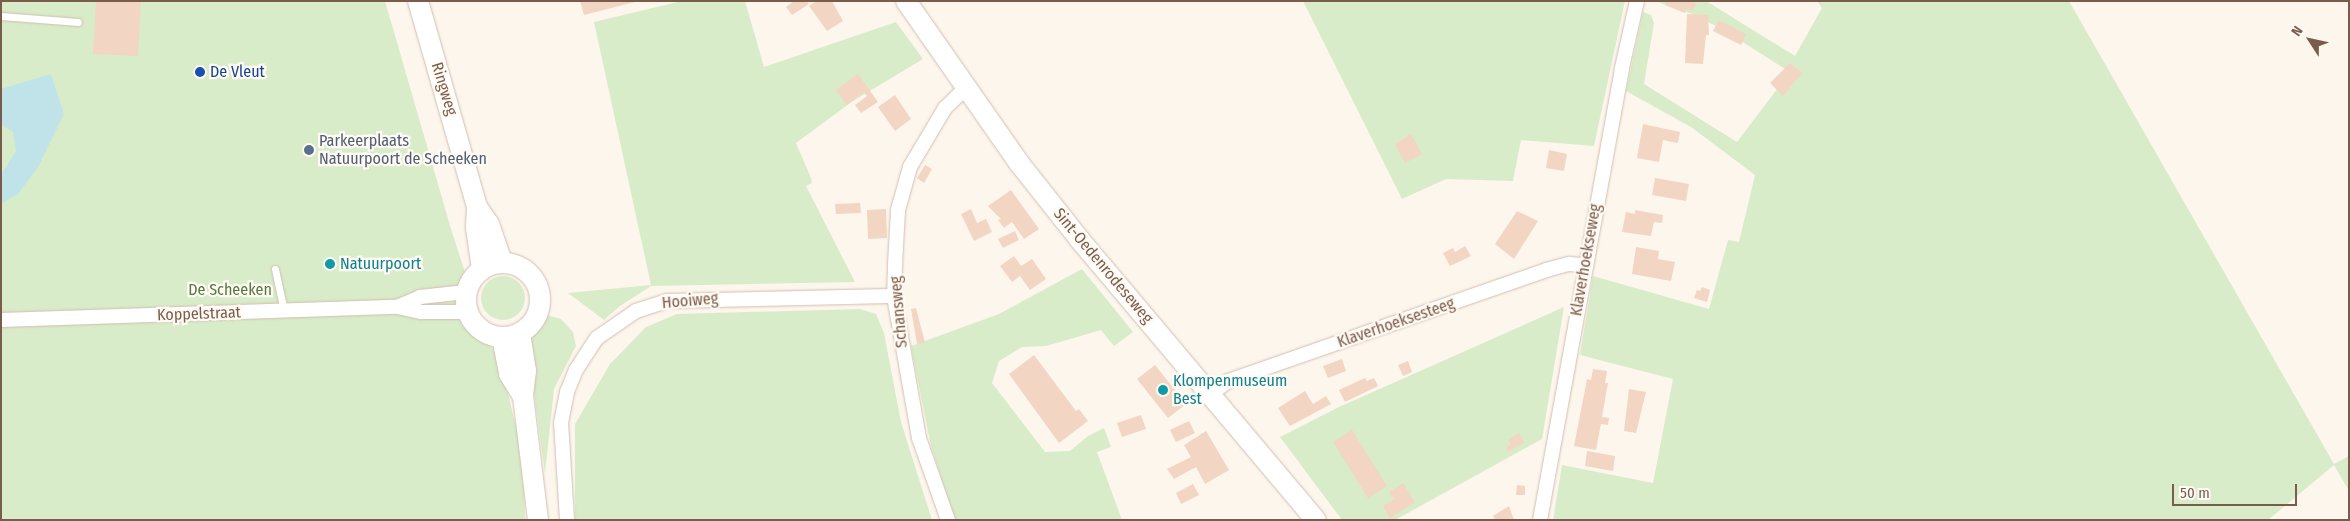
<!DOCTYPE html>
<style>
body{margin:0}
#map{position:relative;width:2350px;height:521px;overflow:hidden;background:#fdf6ec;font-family:"Fira Sans Condensed",sans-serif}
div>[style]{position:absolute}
.green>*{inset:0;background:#d8ecc9}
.round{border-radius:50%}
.water>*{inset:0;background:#bfe3e8}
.building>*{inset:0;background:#f3d5c3}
.roads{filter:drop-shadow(0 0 1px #d1beb0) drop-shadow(0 0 1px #d1beb0)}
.lane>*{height:7px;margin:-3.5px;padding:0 3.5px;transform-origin:3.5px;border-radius:3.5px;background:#fff}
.street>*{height:14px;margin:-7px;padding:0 7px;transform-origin:7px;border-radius:7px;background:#fff}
.secondary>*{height:20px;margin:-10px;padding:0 10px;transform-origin:10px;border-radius:10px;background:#fff}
.secondary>.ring{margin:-10px;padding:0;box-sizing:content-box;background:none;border:20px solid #fff;border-radius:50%}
.dots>*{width:14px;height:14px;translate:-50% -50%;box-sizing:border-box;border:2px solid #fffaf3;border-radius:50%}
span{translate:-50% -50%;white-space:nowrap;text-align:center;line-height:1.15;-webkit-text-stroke:4.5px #fffaf3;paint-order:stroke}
.transit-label{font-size:16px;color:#164399}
.left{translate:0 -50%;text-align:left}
.street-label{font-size:16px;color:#7a5c4d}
.service-label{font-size:16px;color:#4e5e75}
.culture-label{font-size:16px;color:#0d838f}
.park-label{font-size:16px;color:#537a41}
.frame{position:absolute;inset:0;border:2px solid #7a5c4d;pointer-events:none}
.north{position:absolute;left:2285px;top:15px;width:50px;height:50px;-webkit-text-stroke:4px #fffaf3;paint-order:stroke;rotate:305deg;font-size:14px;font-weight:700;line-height:20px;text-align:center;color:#7a5c4d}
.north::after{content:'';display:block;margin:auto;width:18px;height:22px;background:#7a5c4d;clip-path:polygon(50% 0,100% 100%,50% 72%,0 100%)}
.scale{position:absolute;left:2172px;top:484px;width:125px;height:22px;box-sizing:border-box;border:2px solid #7a5c4d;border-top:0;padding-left:6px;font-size:15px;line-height:18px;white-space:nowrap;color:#7a5c4d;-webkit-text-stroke:4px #fffaf3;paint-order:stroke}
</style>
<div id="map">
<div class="green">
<i style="clip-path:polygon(1px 1px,385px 1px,451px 229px,488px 343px,495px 352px,505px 380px,523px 458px,525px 520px,1px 520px)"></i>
<i style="clip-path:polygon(682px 1px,745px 1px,764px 67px,896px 22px,923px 59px,853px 101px,796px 143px,811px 178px,812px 183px,806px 186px,855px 282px,651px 286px,620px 306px,604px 320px,568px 293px,651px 285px,594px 22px)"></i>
<i style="clip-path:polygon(1303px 1px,1625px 1px,1594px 146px,1521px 140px,1513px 181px,1446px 179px,1402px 199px)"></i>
<i style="clip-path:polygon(1655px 1px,1706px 1px,1795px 56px,1822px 8px,1817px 1px,2069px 1px,2334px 464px,2349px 456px,2349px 491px,2334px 465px,2268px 520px,1553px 520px,1562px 465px,1653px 483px,1673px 379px,1580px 355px,1593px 276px,1709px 309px,1728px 240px,1739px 242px,1755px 175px,1691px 127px,1626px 91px,1643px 12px,1651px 15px,1654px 23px,1644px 84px,1737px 142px,1790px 72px,1722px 29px,1692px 14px)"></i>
<i style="clip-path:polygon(1082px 269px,1133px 332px,1114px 346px,1101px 330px,1046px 346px,1022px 347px,999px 361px,992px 383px,1045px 452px,1070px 451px,1088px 436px,1104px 428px,1111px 447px,1097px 452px,1122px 520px,955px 520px,931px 446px,911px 346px,999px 314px)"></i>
<i class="round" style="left:481px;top:276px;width:44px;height:44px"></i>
<i style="clip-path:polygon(1564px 307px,1542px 439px,1395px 520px,1342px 520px,1280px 437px,1339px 407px)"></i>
<i style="clip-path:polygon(860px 309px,876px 314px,884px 333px,901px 422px,932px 520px,575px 520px,575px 424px,610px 364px,646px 327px,677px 314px)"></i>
<i style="clip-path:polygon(546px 315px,561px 319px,573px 332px,576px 346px,554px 389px,545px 473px,528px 349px,531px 336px)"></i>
</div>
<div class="water">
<i style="clip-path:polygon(51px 74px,64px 114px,38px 167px,18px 194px,1px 204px,1px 175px,16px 151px,13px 132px,1px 124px,1px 89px)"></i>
</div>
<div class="building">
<i style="clip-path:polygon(96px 1px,141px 1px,138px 56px,93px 54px)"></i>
<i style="clip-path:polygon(580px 1px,635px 1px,635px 2px,584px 15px)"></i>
<i style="clip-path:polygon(794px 1px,807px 1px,809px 4px,792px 15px,786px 7px)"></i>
<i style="clip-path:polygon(816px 1px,832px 1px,843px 21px,827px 31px,809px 6px)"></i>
<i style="clip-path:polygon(1666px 1px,1689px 1px,1696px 4px,1693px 11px,1686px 9px,1685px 13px,1665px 5px)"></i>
<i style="clip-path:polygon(1687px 14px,1708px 15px,1709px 35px,1706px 35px,1703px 64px,1685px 63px)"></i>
<i style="clip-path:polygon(1719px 20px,1746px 34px,1741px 45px,1713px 31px)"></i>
<i style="clip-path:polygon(1790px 63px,1802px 73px,1783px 96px,1770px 83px)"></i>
<i style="clip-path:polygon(858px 74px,878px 102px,861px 113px,855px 105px,867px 96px,864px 92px,847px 105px,836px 90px)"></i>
<i style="clip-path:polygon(895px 95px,911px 119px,895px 131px,878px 107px)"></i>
<i style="clip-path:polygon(1643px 124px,1680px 132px,1678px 143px,1663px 140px,1659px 162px,1637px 158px)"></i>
<i style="clip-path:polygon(1411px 134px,1422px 154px,1405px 163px,1395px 144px)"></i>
<i style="clip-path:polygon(1549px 150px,1567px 154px,1564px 171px,1546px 168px)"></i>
<i style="clip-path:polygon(925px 165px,932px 169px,924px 183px,917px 178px)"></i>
<i style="clip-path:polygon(1655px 178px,1689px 184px,1686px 201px,1652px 195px)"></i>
<i style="clip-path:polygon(1011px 190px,1039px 229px,1024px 239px,1012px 222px,1004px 228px,998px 220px,1001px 219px,988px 206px)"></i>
<i style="clip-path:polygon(860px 203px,861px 213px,836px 214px,835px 204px)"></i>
<i style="clip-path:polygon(886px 209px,887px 238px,868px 239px,867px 210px)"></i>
<i style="clip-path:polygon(971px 209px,977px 223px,986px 219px,992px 232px,974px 241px,961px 214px)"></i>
<i style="clip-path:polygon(1635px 210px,1663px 215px,1662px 223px,1654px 222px,1651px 236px,1622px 232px,1626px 212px,1635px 214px)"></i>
<i style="clip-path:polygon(1517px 211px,1538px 221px,1514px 259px,1495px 244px)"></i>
<i style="clip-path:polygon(1015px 231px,1019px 240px,1003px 248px,998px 239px)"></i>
<i style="clip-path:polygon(1465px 246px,1471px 256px,1450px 266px,1443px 253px,1453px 248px,1455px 252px)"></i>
<i style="clip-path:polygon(1636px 247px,1659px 251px,1658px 259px,1675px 262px,1671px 281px,1632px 274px)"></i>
<i style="clip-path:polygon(1014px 256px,1021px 266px,1032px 259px,1046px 279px,1030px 290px,1020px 276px,1012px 282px,1000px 266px)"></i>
<i style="clip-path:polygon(1702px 287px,1710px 290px,1707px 302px,1694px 298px,1697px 290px,1700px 291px)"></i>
<i style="clip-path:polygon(916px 308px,925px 343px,917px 344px,911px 309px)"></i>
<i style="clip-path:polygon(1034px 355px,1076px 411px,1079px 409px,1088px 421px,1059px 443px,1009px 374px)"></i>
<i style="clip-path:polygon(1342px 359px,1346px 371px,1328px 378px,1323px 366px)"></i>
<i style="clip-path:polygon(1408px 361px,1412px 372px,1403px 376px,1398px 365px)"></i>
<i style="clip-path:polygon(1155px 365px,1186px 404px,1168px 418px,1137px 379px)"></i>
<i style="clip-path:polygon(1593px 369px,1607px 371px,1605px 383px,1608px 383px,1602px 417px,1609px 418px,1608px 425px,1601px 424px,1596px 450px,1574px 446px,1587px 379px,1591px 380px)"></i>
<i style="clip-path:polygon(1365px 378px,1367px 381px,1374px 378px,1378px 386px,1345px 402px,1339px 390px)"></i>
<i style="clip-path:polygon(1629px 389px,1646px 392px,1636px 433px,1624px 431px)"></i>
<i style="clip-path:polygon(1305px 391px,1313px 404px,1326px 396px,1331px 404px,1290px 426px,1278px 408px)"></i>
<i style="clip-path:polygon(1141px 415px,1146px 429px,1122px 437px,1117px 423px)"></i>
<i style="clip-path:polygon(1189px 421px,1195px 433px,1176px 442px,1170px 430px)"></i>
<i style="clip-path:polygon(1352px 430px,1387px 486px,1368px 498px,1333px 442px)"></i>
<i style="clip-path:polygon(1206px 431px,1229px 470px,1205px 484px,1196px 467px,1174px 479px,1167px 469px,1191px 457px,1184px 445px)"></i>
<i style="clip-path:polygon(1519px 433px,1524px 442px,1508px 452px,1506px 448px,1511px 444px,1508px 440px)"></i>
<i style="clip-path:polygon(1587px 451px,1615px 456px,1613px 471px,1585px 466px)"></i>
<i style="clip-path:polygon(1403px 483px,1415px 502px,1390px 518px,1383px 506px,1394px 499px,1389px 492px)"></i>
<i style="clip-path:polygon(1193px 484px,1199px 495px,1181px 504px,1176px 493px)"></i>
<i style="clip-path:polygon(1517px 485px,1525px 486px,1525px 495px,1516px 495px)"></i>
<i style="clip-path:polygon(1509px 506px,1514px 520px,1495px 520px,1493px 516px)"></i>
</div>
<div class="roads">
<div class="lane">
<i style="left:1px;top:16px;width:77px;rotate:4.5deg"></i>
<i style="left:275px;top:269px;width:43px;rotate:77.9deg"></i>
</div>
<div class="street">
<i style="left:397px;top:307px;width:25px;rotate:-23deg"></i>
<i style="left:420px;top:297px;width:46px;rotate:-6.2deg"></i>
<i style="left:1px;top:320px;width:396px;rotate:-1.9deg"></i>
<i style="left:397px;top:307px;width:25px;rotate:12deg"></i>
<i style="left:421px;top:312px;width:46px"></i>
<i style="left:1211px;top:394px;width:21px;rotate:-37deg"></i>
<i style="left:1228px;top:381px;width:337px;rotate:-19.2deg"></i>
<i style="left:1546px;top:270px;width:24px;rotate:-15deg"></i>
<i style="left:1569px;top:264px;width:16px;rotate:4deg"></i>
<i style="left:567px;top:520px;width:97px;rotate:-93.5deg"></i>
<i style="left:561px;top:423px;width:32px;rotate:-79deg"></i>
<i style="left:567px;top:392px;width:24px;rotate:-68deg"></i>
<i style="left:576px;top:370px;width:38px;rotate:-57deg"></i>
<i style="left:597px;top:338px;width:47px;rotate:-34.7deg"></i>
<i style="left:636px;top:311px;width:32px;rotate:-18deg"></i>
<i style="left:666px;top:301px;width:228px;rotate:-1.3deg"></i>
<i style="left:948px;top:520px;width:87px;rotate:-109.5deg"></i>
<i style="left:919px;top:438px;width:144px;rotate:-100deg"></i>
<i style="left:894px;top:296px;width:32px;rotate:-88deg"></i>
<i style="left:895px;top:264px;width:54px;rotate:-86.8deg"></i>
<i style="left:898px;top:210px;width:45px;rotate:-74.4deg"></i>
<i style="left:910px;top:167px;width:69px;rotate:-59.3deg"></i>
<i style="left:945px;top:108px;width:29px;rotate:-44deg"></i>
<i style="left:1540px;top:520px;width:459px;rotate:-79.7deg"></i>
<i style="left:1622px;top:68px;width:69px;rotate:-77.4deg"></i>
</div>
<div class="secondary">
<i style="left:418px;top:1px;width:214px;rotate:74deg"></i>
<i style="left:477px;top:207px;width:21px;rotate:93deg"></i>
<i style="left:476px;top:228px;width:41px;rotate:81.7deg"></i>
<i style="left:906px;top:1px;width:198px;rotate:55.1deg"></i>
<i style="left:1019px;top:163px;width:98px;rotate:51.6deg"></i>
<i style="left:1080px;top:240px;width:366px;rotate:49.9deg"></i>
<i style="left:477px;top:207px;width:21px;rotate:55deg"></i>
<i style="left:489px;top:224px;width:40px;rotate:71.1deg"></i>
<i class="ring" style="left:466px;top:263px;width:54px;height:54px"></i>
<i style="left:520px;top:333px;width:38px;rotate:81deg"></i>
<i style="left:526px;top:371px;width:25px;rotate:97deg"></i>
<i style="left:523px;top:396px;width:125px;rotate:83.1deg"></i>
<i style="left:502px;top:337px;width:38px;rotate:79deg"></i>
<i style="left:509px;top:374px;width:26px;rotate:58deg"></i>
</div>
</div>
<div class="dots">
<i style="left:200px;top:72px;background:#1a4fb4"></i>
<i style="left:309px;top:150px;background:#5c6f8a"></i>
<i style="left:330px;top:264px;background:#0f9aa8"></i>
<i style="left:1163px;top:390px;background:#0f9aa8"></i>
</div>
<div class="transit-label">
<span class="left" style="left:210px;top:72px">De Vleut</span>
</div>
<div class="street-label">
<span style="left:444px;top:89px;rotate:73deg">Ringweg</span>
<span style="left:1586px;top:260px;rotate:-80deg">Klaverhoekseweg</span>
<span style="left:1103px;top:266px;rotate:50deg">Sint-Oedenrodeseweg</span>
<span style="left:690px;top:301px;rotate:-5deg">Hooiweg</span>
<span style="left:899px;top:312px;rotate:-95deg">Schansweg</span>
<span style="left:199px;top:314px;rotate:-2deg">Koppelstraat</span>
<span style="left:1396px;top:323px;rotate:-19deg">Klaverhoeksesteeg</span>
</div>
<div class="service-label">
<span class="left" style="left:319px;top:150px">Parkeerplaats<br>Natuurpoort de Scheeken</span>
</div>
<div class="culture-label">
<span class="left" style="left:340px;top:264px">Natuurpoort</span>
<span class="left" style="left:1173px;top:390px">Klompenmuseum<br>Best</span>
</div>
<div class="park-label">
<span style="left:230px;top:290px">De Scheeken</span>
</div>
<div class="frame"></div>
<div class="north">N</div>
<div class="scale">50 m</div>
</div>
